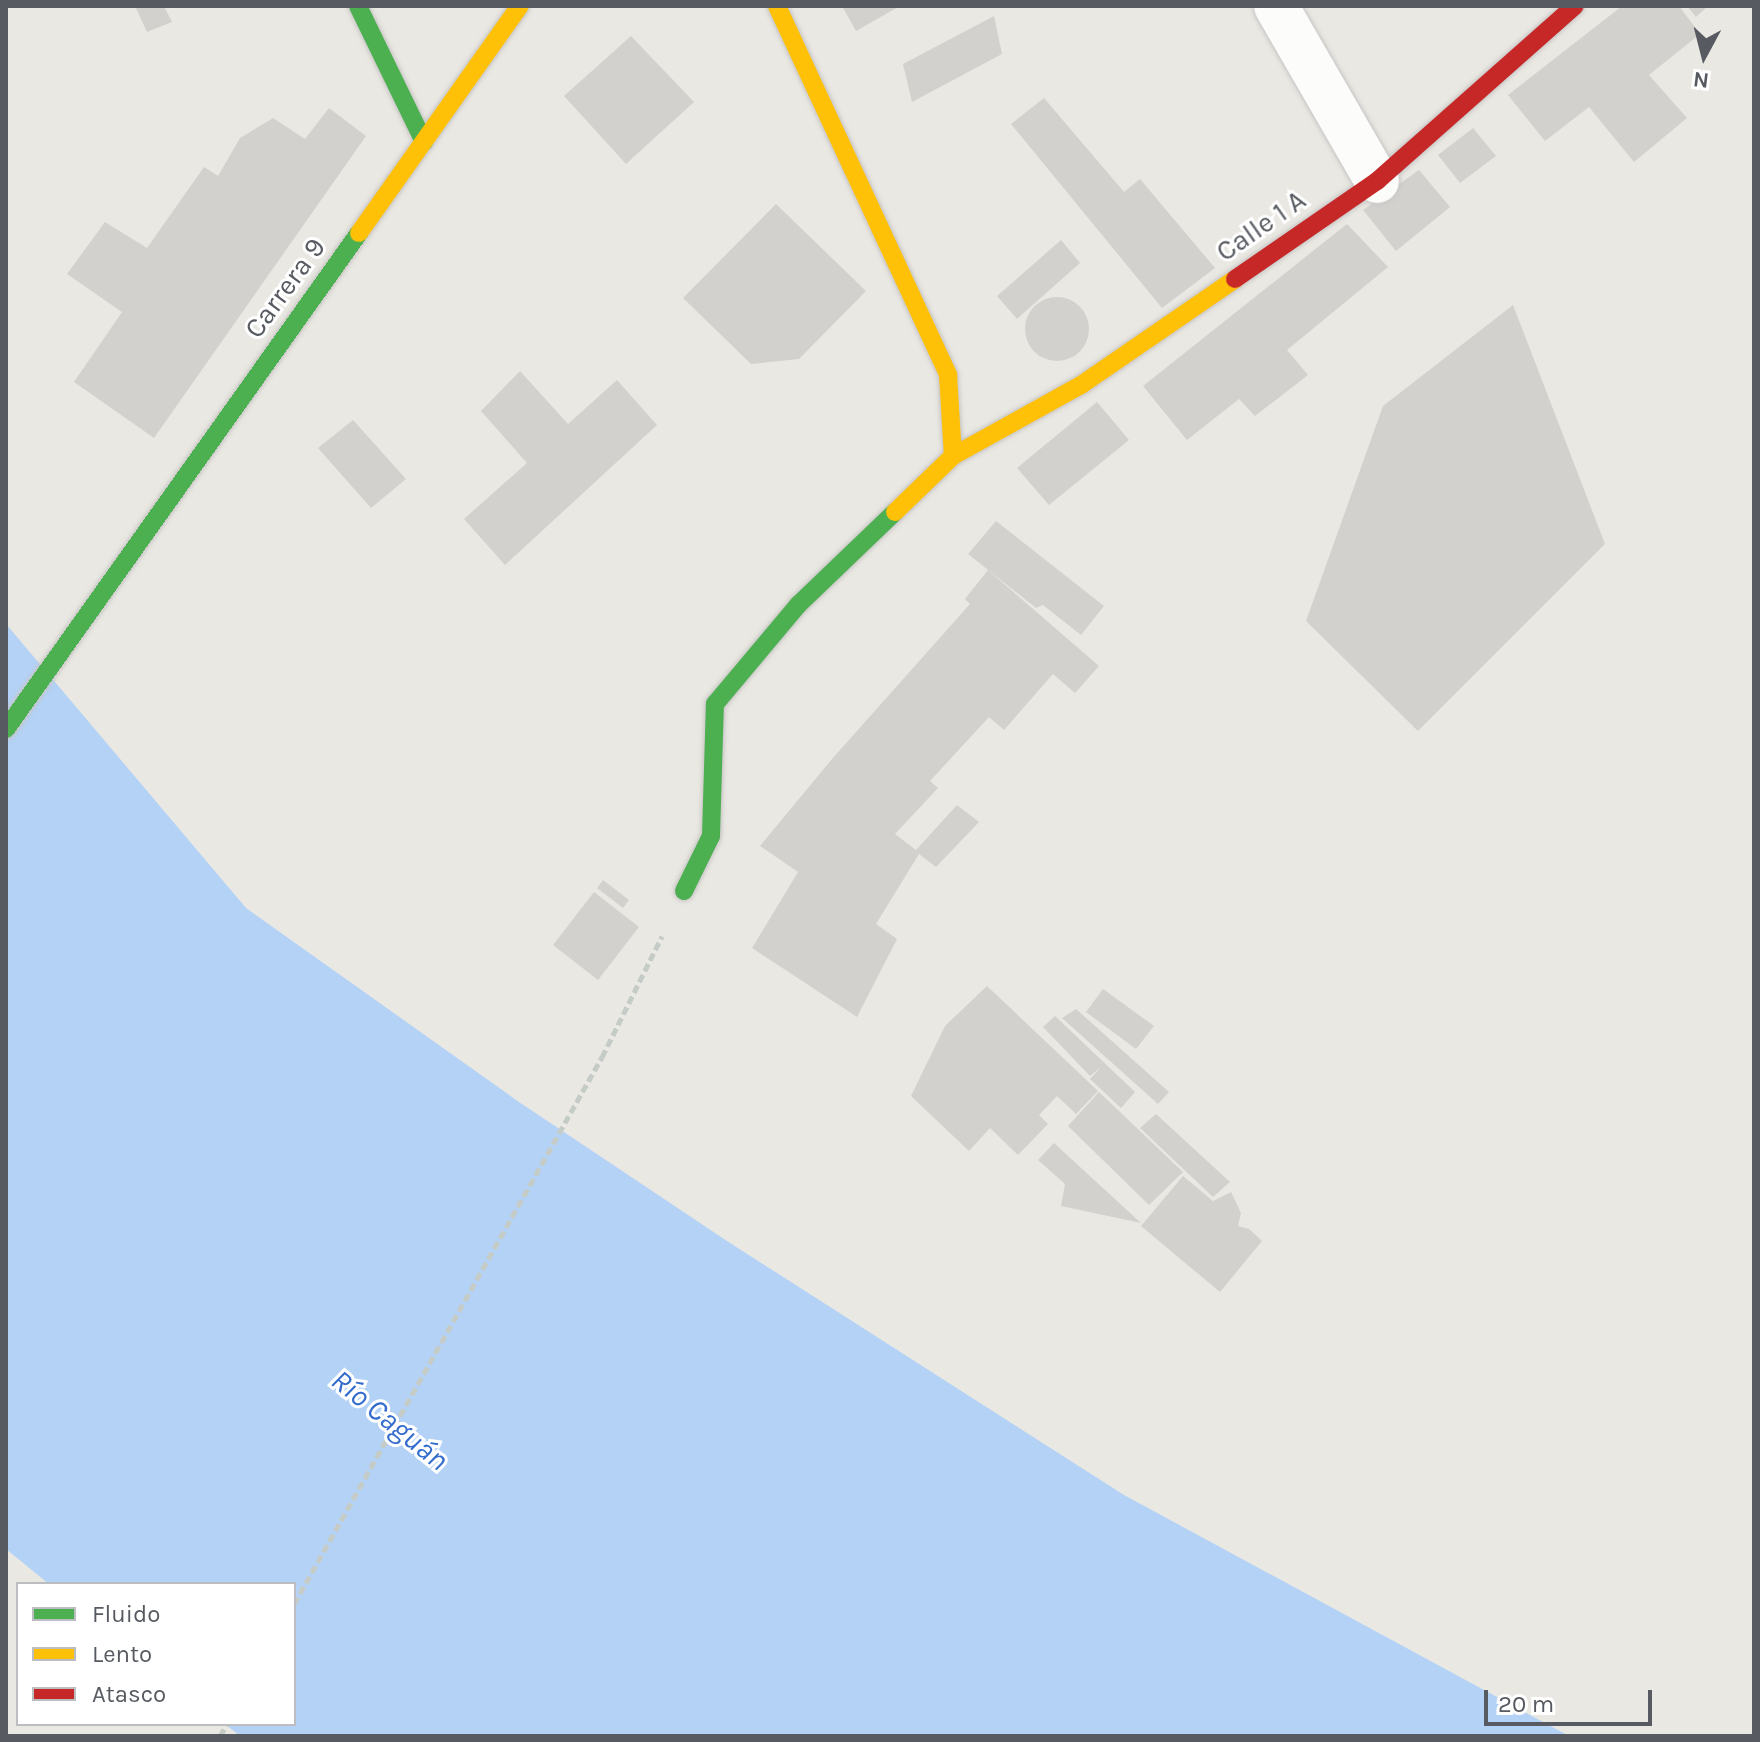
<!DOCTYPE html>
<meta charset="utf-8">
<style>
body{margin:0}
#map{position:relative;width:1760px;height:1742px;overflow:hidden;background:#eae8e2;font-family:Karla,sans-serif}
div>[style]{position:absolute}
.water>*{inset:0;background:#b3d2f6}
.building>*{inset:0;background:#d2d1cd}
.round{border-radius:50%}
.path>*{height:5px;margin-top:-2.5px;transform-origin:0;background:repeating-linear-gradient(90deg,#c5ccc8 0 8px,transparent 0 12px)}
.roads{filter:drop-shadow(0 0 2px #c6c5c5) drop-shadow(0 0 2px #c6c5c5)}
.street>*{height:44px;margin:-22px;padding:0 22px;transform-origin:22px;border-radius:22px;background:#fcfcfb}
.fast>*{height:18px;margin:-9px;padding:0 9px;transform-origin:9px;border-radius:9px;background:#4caf50}
.slow>*{height:18px;margin:-9px;padding:0 9px;transform-origin:9px;border-radius:9px;background:#ffc107}
.jam>*{height:18px;margin:-9px;padding:0 9px;transform-origin:9px;border-radius:9px;background:#c62828}
span{translate:-50% -50%;white-space:nowrap;text-align:center;line-height:1.15;-webkit-text-stroke:6px #fff;paint-order:stroke}
.street-label{font-size:28px;color:#575b61}
.water-label{font-size:30px;color:#346ccd;font-style:italic}
.frame{position:absolute;inset:0;border:8px solid #575b61;pointer-events:none}
.legend{position:absolute;left:16px;top:1582px;width:280px;height:144px;box-sizing:border-box;background:#fff;border:2px solid #bcbdc0;margin:0;padding:10px 14px;list-style:none;font-size:24px;color:#575b61}
.legend li{display:flex;align-items:center;gap:16px;height:40px}
.legend b{width:40px;border:2px solid #bcbdc0}
.north{position:absolute;left:1664px;top:16px;width:80px;height:80px;-webkit-text-stroke:6px #fff;paint-order:stroke;rotate:187deg;font-size:22px;font-weight:700;line-height:32px;text-align:center;color:#575b61}
.north::after{content:'';display:block;margin:auto;width:28px;height:36px;background:#575b61;clip-path:polygon(50% 0,100% 100%,50% 72%,0 100%)}
.scale{position:absolute;left:1484px;top:1690px;width:168px;height:36px;box-sizing:border-box;border:4px solid #575b61;border-top:0;padding-left:10px;font-size:24px;line-height:28px;white-space:nowrap;color:#575b61;-webkit-text-stroke:6px #fff;paint-order:stroke}
</style>
<div id="map">
<div class="water">
<i style="clip-path:polygon(6px 624px,246px 908px,519px 1102px,727px 1241px,1124px 1495px,1569px 1736px,240px 1736px,225px 1724px,294px 1724px,294px 1584px,49px 1584px,6px 1549px)"></i>
</div>
<div class="building">
<i style="clip-path:polygon(135px 6px,164px 6px,172px 22px,147px 32px)"></i>
<i style="clip-path:polygon(842px 6px,900px 6px,856px 31px)"></i>
<i style="clip-path:polygon(1622px 6px,1679px 6px,1700px 34px,1649px 75px,1687px 118px,1634px 162px,1589px 107px,1545px 141px,1508px 95px)"></i>
<i style="clip-path:polygon(1687px 6px,1708px 6px,1696px 17px)"></i>
<i style="clip-path:polygon(994px 16px,1002px 54px,912px 102px,903px 64px)"></i>
<i style="clip-path:polygon(631px 36px,694px 102px,626px 164px,564px 96px)"></i>
<i style="clip-path:polygon(1044px 98px,1124px 192px,1140px 179px,1215px 268px,1162px 308px,1011px 124px)"></i>
<i style="clip-path:polygon(329px 108px,366px 136px,154px 438px,74px 382px,122px 312px,67px 274px,105px 222px,147px 248px,204px 167px,218px 176px,240px 138px,273px 118px,305px 139px)"></i>
<i style="clip-path:polygon(1473px 128px,1496px 156px,1460px 183px,1438px 155px)"></i>
<i style="clip-path:polygon(1419px 170px,1450px 207px,1396px 251px,1363px 210px)"></i>
<i style="clip-path:polygon(776px 204px,866px 291px,799px 359px,751px 364px,683px 298px)"></i>
<i style="clip-path:polygon(1347px 224px,1388px 267px,1287px 350px,1308px 375px,1255px 416px,1239px 399px,1187px 440px,1143px 386px)"></i>
<i style="clip-path:polygon(1061px 240px,1080px 263px,1017px 319px,997px 296px)"></i>
<i class="round" style="left:1025px;top:297px;width:64px;height:64px"></i>
<i style="clip-path:polygon(1513px 305px,1605px 544px,1418px 731px,1306px 621px,1383px 406px)"></i>
<i style="clip-path:polygon(520px 371px,568px 424px,617px 380px,657px 425px,505px 565px,464px 519px,527px 463px,481px 411px)"></i>
<i style="clip-path:polygon(1097px 402px,1129px 440px,1049px 505px,1017px 468px)"></i>
<i style="clip-path:polygon(353px 420px,406px 479px,371px 508px,318px 448px)"></i>
<i style="clip-path:polygon(996px 521px,1104px 606px,1081px 635px,1043px 605px,1036px 608px,968px 554px)"></i>
<i style="clip-path:polygon(988px 570px,1099px 666px,1075px 693px,1053px 674px,1004px 730px,989px 717px,930px 781px,938px 788px,895px 834px,916px 850px,957px 805px,979px 822px,936px 867px,919px 854px,876px 924px,897px 939px,857px 1017px,752px 948px,798px 872px,760px 846px,832px 759px,970px 604px,965px 599px)"></i>
<i style="clip-path:polygon(603px 880px,629px 900px,623px 908px,597px 888px)"></i>
<i style="clip-path:polygon(594px 892px,639px 927px,598px 980px,553px 945px)"></i>
<i style="clip-path:polygon(987px 986px,1098px 1091px,1076px 1114px,1057px 1096px,1039px 1115px,1048px 1124px,1018px 1155px,990px 1128px,969px 1151px,911px 1096px,945px 1026px)"></i>
<i style="clip-path:polygon(1103px 989px,1154px 1026px,1136px 1049px,1086px 1012px)"></i>
<i style="clip-path:polygon(1076px 1009px,1169px 1092px,1158px 1104px,1062px 1018px)"></i>
<i style="clip-path:polygon(1055px 1016px,1135px 1092px,1121px 1108px,1090px 1079px,1101px 1067px,1090px 1076px,1043px 1027px)"></i>
<i style="clip-path:polygon(1099px 1092px,1183px 1172px,1149px 1205px,1068px 1126px)"></i>
<i style="clip-path:polygon(1156px 1114px,1230px 1182px,1213px 1197px,1140px 1128px)"></i>
<i style="clip-path:polygon(1054px 1143px,1141px 1223px,1061px 1206px,1065px 1184px,1038px 1160px)"></i>
<i style="clip-path:polygon(1183px 1176px,1213px 1201px,1231px 1192px,1241px 1213px,1238px 1226px,1249px 1229px,1262px 1241px,1220px 1292px,1141px 1226px)"></i>
</div>
<div class="path">
<i style="left:294px;top:1604px;width:628px;rotate:-60.62deg"></i>
<i style="left:602px;top:1057px;width:135px;rotate:-63.6deg"></i>
<i style="left:220px;top:1736px;width:14px;rotate:-60deg"></i>
</div>
<div class="roads">
<div class="street">
<i style="left:1276px;top:6px;width:202px;rotate:60deg"></i>
</div>
<div class="fast">
<i style="left:358px;top:6px;width:151px;rotate:64.1deg"></i>
<i style="left:6px;top:729px;width:609px;rotate:-54.56deg"></i>
<i style="left:684px;top:891px;width:61px;rotate:-63.9deg"></i>
<i style="left:711px;top:836px;width:132px;rotate:-88.3deg"></i>
<i style="left:715px;top:704px;width:129px;rotate:-50deg"></i>
<i style="left:798px;top:605px;width:134px;rotate:-43.8deg"></i>
</div>
<div class="slow">
<i style="left:777px;top:6px;width:407px;rotate:65.1deg"></i>
<i style="left:948px;top:375px;width:81px;rotate:86.5deg"></i>
<i style="left:359px;top:233px;width:278px;rotate:-54.7deg"></i>
<i style="left:895px;top:512px;width:81px;rotate:-44deg"></i>
<i style="left:953px;top:456px;width:146px;rotate:-29deg"></i>
<i style="left:1081px;top:385px;width:187px;rotate:-34.5deg"></i>
</div>
<div class="jam">
<i style="left:1235px;top:279px;width:173px;rotate:-34.6deg"></i>
<i style="left:1377px;top:181px;width:264px;rotate:-41.5deg"></i>
</div>
</div>
<div class="street-label">
<span style="left:1261px;top:226px;rotate:-35deg">Calle 1 A</span>
<span style="left:285px;top:288px;rotate:-54deg">Carrera 9</span>
</div>
<div class="water-label">
<span style="left:390px;top:1420px;rotate:39deg">Río Caguán</span>
</div>
<div class="frame"></div>
<ul class="legend">
<li><b style="height:10px;background:#4caf50"></b>Fluido</li>
<li><b style="height:10px;background:#ffc107"></b>Lento</li>
<li><b style="height:10px;background:#c62828"></b>Atasco</li>
</ul>
<div class="north">N</div>
<div class="scale">20 m</div>
</div>
